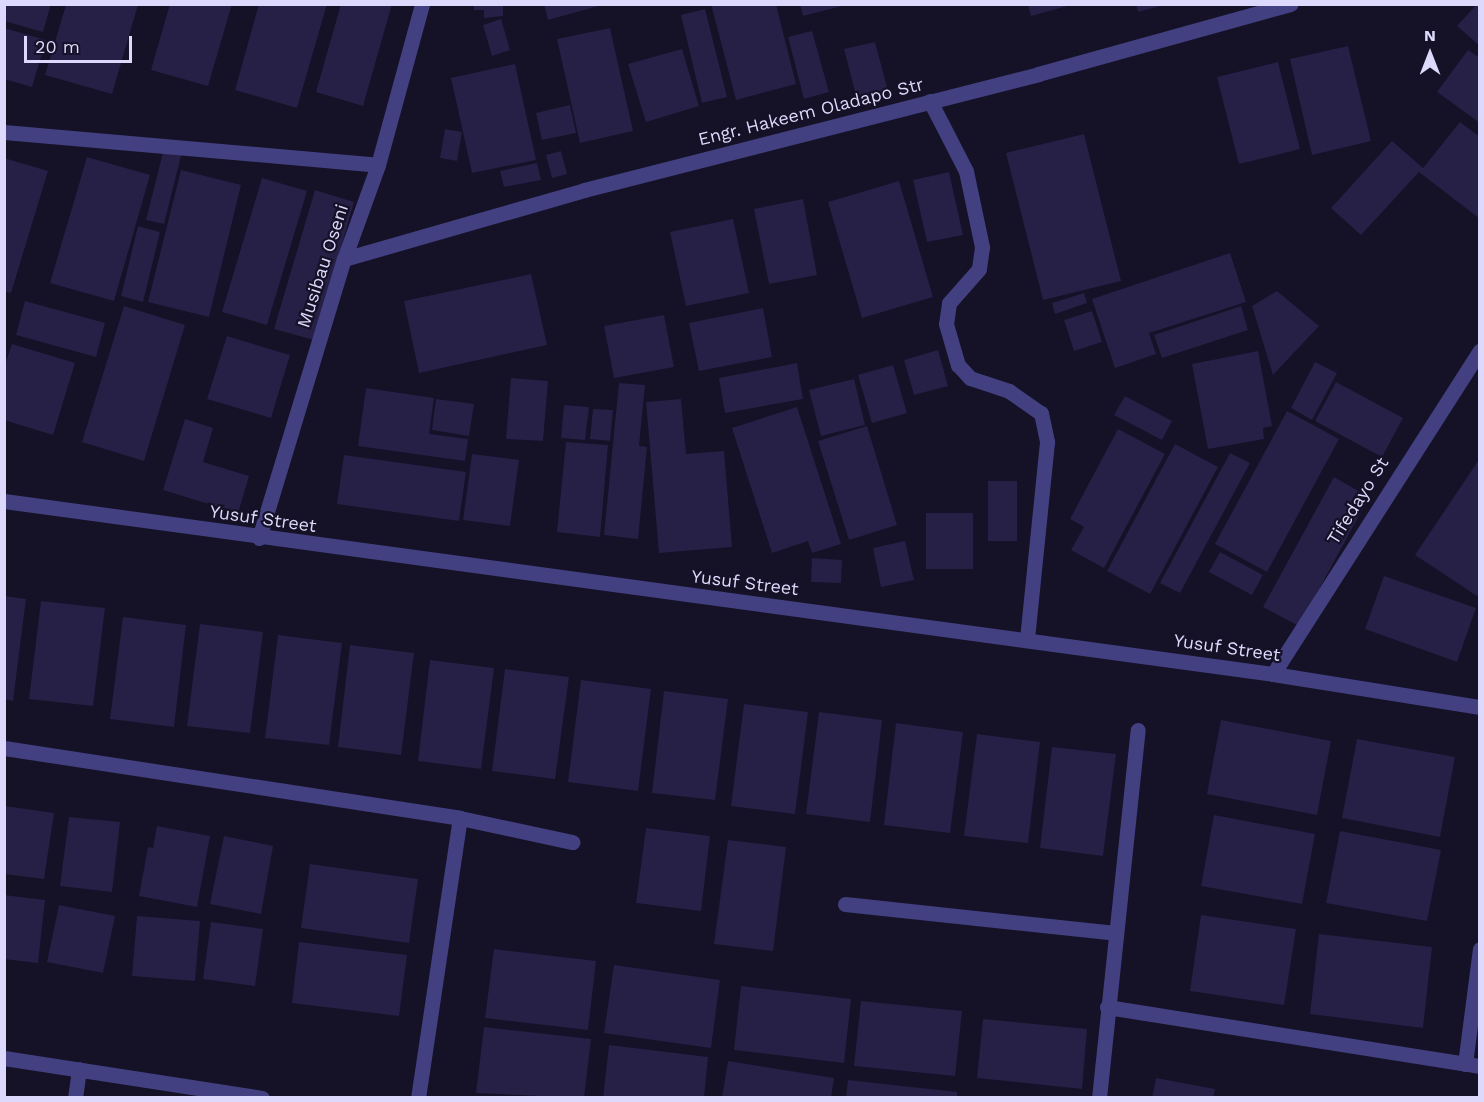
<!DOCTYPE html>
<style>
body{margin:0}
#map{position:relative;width:1484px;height:1102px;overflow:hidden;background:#151126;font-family:"Work Sans",sans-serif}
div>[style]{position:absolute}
.building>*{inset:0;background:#261f46}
.street>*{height:15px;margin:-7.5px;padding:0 7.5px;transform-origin:7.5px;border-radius:7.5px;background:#424081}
span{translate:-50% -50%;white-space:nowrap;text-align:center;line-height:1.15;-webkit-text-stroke:4.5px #151126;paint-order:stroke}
.street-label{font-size:18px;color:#ddd9fc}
.frame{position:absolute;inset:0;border:6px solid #ddd9fc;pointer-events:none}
.north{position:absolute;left:1400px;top:24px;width:60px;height:60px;-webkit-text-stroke:4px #151126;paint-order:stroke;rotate:0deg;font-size:16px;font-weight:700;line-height:24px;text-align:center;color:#ddd9fc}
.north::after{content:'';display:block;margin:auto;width:21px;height:27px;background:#ddd9fc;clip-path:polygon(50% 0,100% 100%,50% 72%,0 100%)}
.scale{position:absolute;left:24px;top:36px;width:108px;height:27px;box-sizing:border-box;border:3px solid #ddd9fc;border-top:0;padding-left:8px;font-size:18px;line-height:21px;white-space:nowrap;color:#ddd9fc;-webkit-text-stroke:4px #151126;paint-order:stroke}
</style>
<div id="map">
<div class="building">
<i style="clip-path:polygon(4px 4px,51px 4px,43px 32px,4px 21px)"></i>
<i style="clip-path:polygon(170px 4px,232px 4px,208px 86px,151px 70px)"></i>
<i style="clip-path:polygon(259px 4px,327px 4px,297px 108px,235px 90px)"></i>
<i style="clip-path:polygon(341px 4px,392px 4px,363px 106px,316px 92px)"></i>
<i style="clip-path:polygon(474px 4px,503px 4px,503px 16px,484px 18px,484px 10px,474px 10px)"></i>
<i style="clip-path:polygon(544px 4px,602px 4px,602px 5px,548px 20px)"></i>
<i style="clip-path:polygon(711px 4px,776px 4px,796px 84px,736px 100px)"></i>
<i style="clip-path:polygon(1136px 4px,1163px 4px,1164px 5px,1138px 12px)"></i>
<i style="clip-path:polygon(1477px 4px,1480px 4px,1480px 46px,1457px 26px)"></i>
<i style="clip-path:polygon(66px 5px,138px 5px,112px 94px,45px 75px)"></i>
<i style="clip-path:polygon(800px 5px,846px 5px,803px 16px)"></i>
<i style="clip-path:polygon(1028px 5px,1071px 5px,1031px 16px)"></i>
<i style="clip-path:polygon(705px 9px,727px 97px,702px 103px,681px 15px)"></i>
<i style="clip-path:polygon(501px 19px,510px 50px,492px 56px,483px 25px)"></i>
<i style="clip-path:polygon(4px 28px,46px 40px,32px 87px,4px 79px)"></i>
<i style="clip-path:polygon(610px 28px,633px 131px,580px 143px,557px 39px)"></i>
<i style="clip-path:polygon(812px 31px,829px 92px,804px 99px,788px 37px)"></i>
<i style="clip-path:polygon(875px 42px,888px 91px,857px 99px,844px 49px)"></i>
<i style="clip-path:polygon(1348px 46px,1371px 141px,1312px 155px,1290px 59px)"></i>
<i style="clip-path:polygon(682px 49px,699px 106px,646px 122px,628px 64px)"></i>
<i style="clip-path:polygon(1468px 50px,1480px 58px,1480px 123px,1437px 92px)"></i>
<i style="clip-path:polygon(1278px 62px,1300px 149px,1239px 164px,1217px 77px)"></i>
<i style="clip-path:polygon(515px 64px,536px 160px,472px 173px,451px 78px)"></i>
<i style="clip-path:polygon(570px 105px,576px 133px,542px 140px,536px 113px)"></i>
<i style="clip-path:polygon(1460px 122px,1480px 137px,1480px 219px,1419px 172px,1361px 235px,1331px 208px,1392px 141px,1423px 168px)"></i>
<i style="clip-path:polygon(445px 129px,462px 132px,457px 161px,440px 158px)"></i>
<i style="clip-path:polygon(1084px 134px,1121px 281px,1043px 300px,1006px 153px)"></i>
<i style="clip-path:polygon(164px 148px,182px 152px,164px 224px,146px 220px)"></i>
<i style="clip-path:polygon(561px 151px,567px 174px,552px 178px,546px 155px)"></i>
<i style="clip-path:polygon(87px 157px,150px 175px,114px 301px,50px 283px)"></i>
<i style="clip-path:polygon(4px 158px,48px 171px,11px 293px,4px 291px)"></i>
<i style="clip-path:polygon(537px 163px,541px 180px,504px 187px,500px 171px)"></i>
<i style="clip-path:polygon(181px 170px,241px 185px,209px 317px,148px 302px)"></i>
<i style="clip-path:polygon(949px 172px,963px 235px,927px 242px,913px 180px)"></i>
<i style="clip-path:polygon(262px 178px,307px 191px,267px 325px,222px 312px)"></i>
<i style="clip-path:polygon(899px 181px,933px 297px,862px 318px,828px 202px)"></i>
<i style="clip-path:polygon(315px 190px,354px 202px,314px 340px,274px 329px)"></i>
<i style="clip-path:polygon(803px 199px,817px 275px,769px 284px,754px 209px)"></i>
<i style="clip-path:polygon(733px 219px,749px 293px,686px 306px,670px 232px)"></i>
<i style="clip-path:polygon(138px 226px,160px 232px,143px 302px,121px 296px)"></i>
<i style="clip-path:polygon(1230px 253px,1246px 302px,1149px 333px,1156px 354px,1115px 368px,1092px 299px)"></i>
<i style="clip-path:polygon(531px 274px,547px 345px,419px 373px,404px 301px)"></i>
<i style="clip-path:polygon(1277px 291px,1319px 326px,1273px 375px,1252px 306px)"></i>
<i style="clip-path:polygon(1084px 293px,1087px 303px,1055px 314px,1052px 303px)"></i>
<i style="clip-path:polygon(25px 301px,105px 323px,96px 357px,16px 335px)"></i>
<i style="clip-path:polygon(124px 306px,185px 325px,144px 461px,82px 442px)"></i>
<i style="clip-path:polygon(1241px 306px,1248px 330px,1162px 358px,1154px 335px)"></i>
<i style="clip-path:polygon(763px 308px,772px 357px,699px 371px,689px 323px)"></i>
<i style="clip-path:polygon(1092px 311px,1102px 342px,1074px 351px,1064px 320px)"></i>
<i style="clip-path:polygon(664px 315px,674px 367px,614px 378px,604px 326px)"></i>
<i style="clip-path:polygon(227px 336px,290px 355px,271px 418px,207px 399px)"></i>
<i style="clip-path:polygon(12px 344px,75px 363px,53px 435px,4px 420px,4px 368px)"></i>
<i style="clip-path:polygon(938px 350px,948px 386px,914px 395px,904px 360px)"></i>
<i style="clip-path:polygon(1258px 351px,1272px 426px,1263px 428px,1264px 439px,1208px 449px,1192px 364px)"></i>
<i style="clip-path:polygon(1315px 362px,1337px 373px,1312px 420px,1291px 408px)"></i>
<i style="clip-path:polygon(797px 363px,803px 399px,725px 413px,719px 378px)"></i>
<i style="clip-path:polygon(893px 365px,907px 413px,872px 423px,858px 375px)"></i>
<i style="clip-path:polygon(511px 378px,548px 381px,543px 441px,506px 439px)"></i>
<i style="clip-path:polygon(854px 379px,865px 425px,821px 436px,809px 390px)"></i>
<i style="clip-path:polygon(1336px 382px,1403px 418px,1382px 457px,1315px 421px)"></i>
<i style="clip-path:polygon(619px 383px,645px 385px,639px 446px,647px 447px,638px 539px,604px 535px)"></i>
<i style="clip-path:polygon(366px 388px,434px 398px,429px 434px,468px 439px,465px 461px,358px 446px)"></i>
<i style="clip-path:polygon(1125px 396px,1172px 421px,1162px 440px,1114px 415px)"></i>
<i style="clip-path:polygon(436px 399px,474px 404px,469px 436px,432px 430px)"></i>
<i style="clip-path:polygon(681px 399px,686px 454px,724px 451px,732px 547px,659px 553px,646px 402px)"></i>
<i style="clip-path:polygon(564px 405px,589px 407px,585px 440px,561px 438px)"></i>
<i style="clip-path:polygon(797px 407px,841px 544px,812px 553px,808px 541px,772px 553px,732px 428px)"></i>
<i style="clip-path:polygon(593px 409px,613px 410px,610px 441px,590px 439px)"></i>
<i style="clip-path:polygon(1287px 411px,1339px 439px,1267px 572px,1215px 544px)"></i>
<i style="clip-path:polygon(185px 419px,213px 428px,203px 462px,249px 476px,238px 513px,163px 490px)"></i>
<i style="clip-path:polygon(867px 426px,897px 525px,849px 540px,818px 441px)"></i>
<i style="clip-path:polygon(1118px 429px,1165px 454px,1104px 568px,1071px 550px,1084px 527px,1070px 519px)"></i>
<i style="clip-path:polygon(566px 442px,608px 445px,600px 537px,557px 532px)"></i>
<i style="clip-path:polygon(1175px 444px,1218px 467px,1150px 594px,1107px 571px)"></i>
<i style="clip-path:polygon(1230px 453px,1250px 463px,1180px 593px,1160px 583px)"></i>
<i style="clip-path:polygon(472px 454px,519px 460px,510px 526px,463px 520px)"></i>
<i style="clip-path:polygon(344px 455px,466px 472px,459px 521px,337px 504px)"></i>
<i style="clip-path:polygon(1480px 458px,1480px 592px,1477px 596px,1415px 555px)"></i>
<i style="clip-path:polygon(1334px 477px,1369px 497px,1299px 626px,1263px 607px)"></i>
<i style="clip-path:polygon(988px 481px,1017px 481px,1017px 541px,988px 541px)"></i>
<i style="clip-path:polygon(926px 513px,973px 513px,973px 569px,926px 569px)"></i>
<i style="clip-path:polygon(905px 541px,914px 580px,881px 587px,873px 548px)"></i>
<i style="clip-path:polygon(1220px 552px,1263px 575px,1252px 595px,1209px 572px)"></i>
<i style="clip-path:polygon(812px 558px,842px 560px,841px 583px,811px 582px)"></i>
<i style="clip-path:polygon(1384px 576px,1476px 608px,1457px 662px,1365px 629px)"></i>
<i style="clip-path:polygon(4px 596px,26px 599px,13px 701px,4px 699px)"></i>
<i style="clip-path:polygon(41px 601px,105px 608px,93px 706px,29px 699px)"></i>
<i style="clip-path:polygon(123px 617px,186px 625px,174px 727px,110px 719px)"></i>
<i style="clip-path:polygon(200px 624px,263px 632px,250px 733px,187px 726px)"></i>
<i style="clip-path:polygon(278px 635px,342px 643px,329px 745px,265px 738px)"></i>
<i style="clip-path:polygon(350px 645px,414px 653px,401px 755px,338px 747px)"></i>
<i style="clip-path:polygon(430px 660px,494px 668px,481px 769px,418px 761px)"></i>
<i style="clip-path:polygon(505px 669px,569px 677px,555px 779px,492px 771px)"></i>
<i style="clip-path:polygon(581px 680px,651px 689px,638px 791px,568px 782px)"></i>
<i style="clip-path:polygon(664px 691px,728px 699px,715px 800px,652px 793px)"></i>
<i style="clip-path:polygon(744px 704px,808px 712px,795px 814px,731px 806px)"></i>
<i style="clip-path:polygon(819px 712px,882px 720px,870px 822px,806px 814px)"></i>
<i style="clip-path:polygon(1221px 720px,1331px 741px,1317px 815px,1207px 794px)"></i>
<i style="clip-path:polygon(896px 723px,963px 732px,950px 833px,884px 825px)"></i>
<i style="clip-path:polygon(977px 734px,1040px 742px,1028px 843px,964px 836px)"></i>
<i style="clip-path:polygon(1357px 739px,1455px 757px,1440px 837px,1342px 818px)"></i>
<i style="clip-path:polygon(1052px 747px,1116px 754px,1103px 856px,1040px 848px)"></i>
<i style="clip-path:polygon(5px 806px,54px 813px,44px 879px,4px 874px)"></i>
<i style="clip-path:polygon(1214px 815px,1315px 834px,1302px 904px,1201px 886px)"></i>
<i style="clip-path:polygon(69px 817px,120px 822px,112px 892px,60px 886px)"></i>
<i style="clip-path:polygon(157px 826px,210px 836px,197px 907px,139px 896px,148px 847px,153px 848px)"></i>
<i style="clip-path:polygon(646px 828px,710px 836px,701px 911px,636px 903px)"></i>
<i style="clip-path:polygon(1340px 831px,1441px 850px,1427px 921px,1326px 903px)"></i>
<i style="clip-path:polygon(224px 836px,273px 846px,261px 914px,210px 904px)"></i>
<i style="clip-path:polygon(728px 840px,786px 847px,773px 951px,714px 944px)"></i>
<i style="clip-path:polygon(310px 864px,418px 879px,409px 943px,301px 928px)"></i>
<i style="clip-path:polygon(4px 895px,45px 900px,38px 963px,4px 959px)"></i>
<i style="clip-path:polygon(59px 905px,115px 916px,103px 973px,47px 962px)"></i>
<i style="clip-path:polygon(1201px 915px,1296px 929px,1284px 1005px,1190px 991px)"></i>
<i style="clip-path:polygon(137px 916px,200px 921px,195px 981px,132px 976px)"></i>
<i style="clip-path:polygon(211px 922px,263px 929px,255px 986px,203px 979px)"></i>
<i style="clip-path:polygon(1319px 934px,1432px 947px,1423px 1028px,1310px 1014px)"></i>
<i style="clip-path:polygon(299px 942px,407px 955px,399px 1016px,292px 1003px)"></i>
<i style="clip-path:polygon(494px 949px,596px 961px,588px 1030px,485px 1018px)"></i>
<i style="clip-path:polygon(614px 965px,720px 980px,711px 1048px,604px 1033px)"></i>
<i style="clip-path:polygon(741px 986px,851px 999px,844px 1063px,734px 1050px)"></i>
<i style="clip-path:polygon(861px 1001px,962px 1011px,955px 1076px,854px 1066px)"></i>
<i style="clip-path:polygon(983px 1019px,1087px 1029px,1082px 1089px,977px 1078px)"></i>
<i style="clip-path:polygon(484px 1027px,591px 1039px,584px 1098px,476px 1093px)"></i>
<i style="clip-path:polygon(609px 1045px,708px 1057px,704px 1098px,603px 1098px)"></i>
<i style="clip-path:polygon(728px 1061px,834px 1078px,831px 1098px,722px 1098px)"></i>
<i style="clip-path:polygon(1156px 1078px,1215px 1089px,1213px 1098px,1152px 1098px)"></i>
<i style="clip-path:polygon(848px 1080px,957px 1092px,957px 1098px,846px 1098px)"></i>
</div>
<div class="street">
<i style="left:930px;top:101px;width:79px;rotate:62.8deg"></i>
<i style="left:966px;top:171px;width:78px;rotate:78.1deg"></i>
<i style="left:982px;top:247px;width:22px;rotate:98deg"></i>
<i style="left:979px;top:269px;width:45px;rotate:131.4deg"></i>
<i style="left:949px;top:303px;width:21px;rotate:98deg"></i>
<i style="left:946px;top:324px;width:43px;rotate:73.7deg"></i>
<i style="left:958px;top:365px;width:18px;rotate:47deg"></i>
<i style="left:970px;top:378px;width:41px;rotate:18.4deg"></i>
<i style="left:1009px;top:391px;width:39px;rotate:35deg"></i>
<i style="left:1041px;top:413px;width:30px;rotate:78deg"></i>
<i style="left:1047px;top:442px;width:199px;rotate:95.8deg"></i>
<i style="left:4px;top:132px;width:375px;rotate:5deg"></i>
<i style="left:344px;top:259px;width:250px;rotate:-16deg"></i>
<i style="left:584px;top:190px;width:469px;rotate:-14.3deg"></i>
<i style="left:1038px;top:74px;width:262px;rotate:-15.5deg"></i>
<i style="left:4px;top:501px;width:1281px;rotate:7.76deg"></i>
<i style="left:1273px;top:674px;width:210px;rotate:9.1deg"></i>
<i style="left:259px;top:538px;width:292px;rotate:-73.1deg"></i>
<i style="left:344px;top:259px;width:100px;rotate:-70.1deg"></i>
<i style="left:378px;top:165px;width:167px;rotate:-74.7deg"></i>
<i style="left:1273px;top:674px;width:384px;rotate:-57.4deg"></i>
<i style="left:4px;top:748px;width:461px;rotate:8.7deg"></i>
<i style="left:460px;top:818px;width:115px;rotate:12.1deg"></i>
<i style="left:845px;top:904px;width:272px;rotate:6.1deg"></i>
<i style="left:1107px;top:1007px;width:378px;rotate:9deg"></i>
<i style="left:4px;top:1058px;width:261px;rotate:8.8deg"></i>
<i style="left:1465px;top:1064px;width:116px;rotate:-82.6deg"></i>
<i style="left:75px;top:1098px;width:29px;rotate:-82deg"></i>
<i style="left:418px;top:1098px;width:283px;rotate:-81.5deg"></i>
<i style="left:1099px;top:1098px;width:370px;rotate:-84deg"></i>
</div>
<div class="street-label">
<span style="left:811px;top:112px;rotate:-14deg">Engr. Hakeem Oladapo Str</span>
<span style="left:323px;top:266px;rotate:-72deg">Musibau Oseni</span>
<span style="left:1358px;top:501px;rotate:-58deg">Tifedayo St</span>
<span style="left:263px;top:519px;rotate:8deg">Yusuf Street</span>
<span style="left:745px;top:583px;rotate:7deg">Yusuf Street</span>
<span style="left:1227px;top:648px;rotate:8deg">Yusuf Street</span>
</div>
<div class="frame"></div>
<div class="north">N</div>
<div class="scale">20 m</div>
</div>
